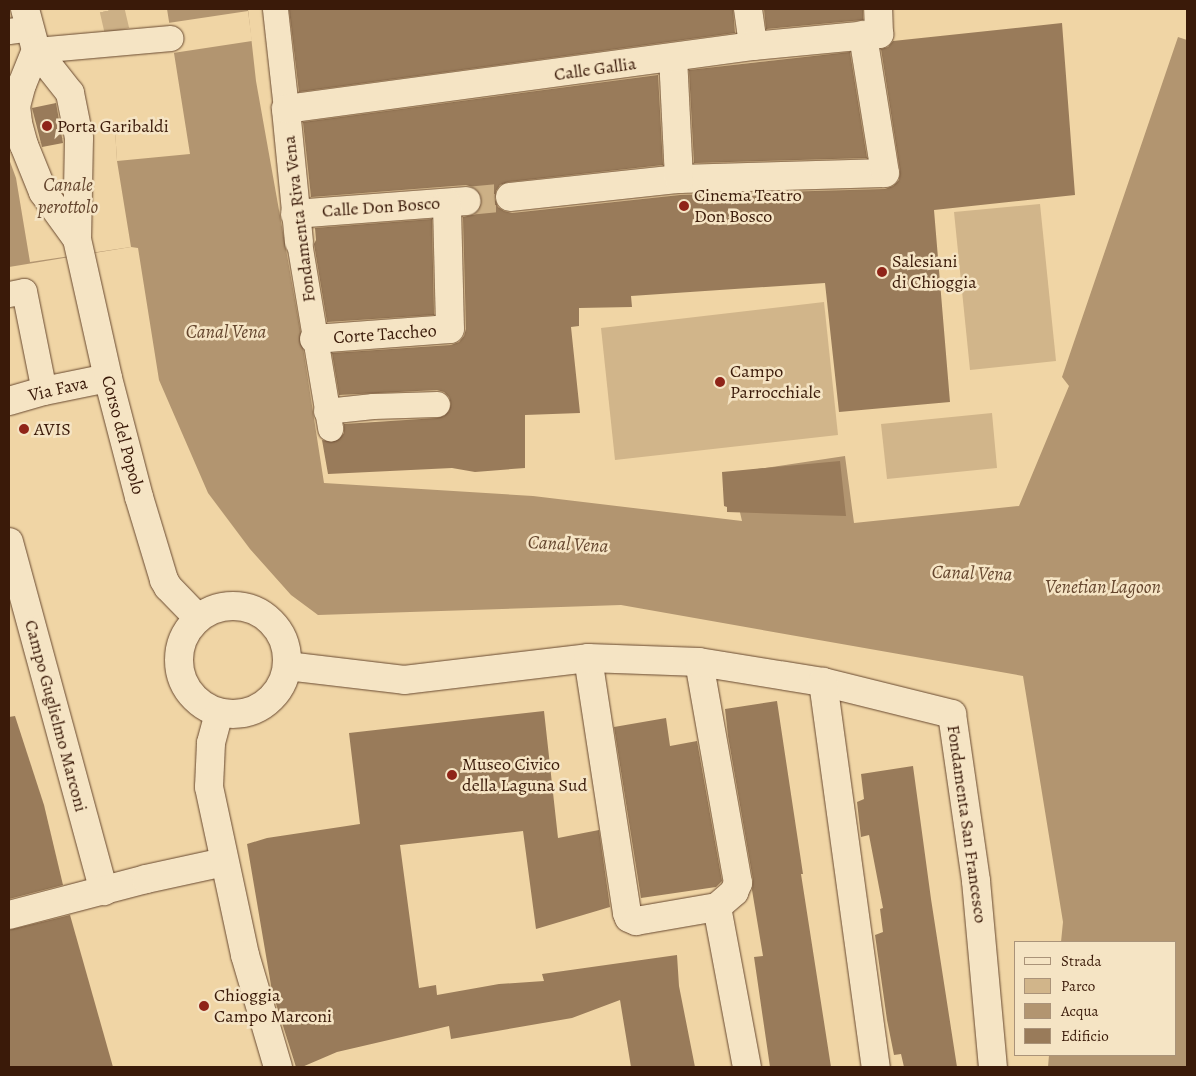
<!DOCTYPE html>
<style>
body{margin:0}
#map{position:relative;width:1196px;height:1076px;overflow:hidden;background:#f0d5a5;font-family:Alegreya,serif}
div>[style]{position:absolute}
.green>*{inset:0;background:#d1b58a}
.water>*{inset:0;background:#b29570}
.pier>*{inset:0;background:#f0d5a5}
.building>*{inset:0;background:#997b5a}
.pedestrian-tunnel>*{height:25px;margin-top:-12.5px;transform-origin:0;background:repeating-linear-gradient(90deg,#ccb086 0 25px,transparent 0 37px)}
.minor-tunnel>*{height:28px;margin-top:-14px;transform-origin:0;background:repeating-linear-gradient(90deg,#ccb086 0 28px,transparent 0 42px)}
.roads{filter:drop-shadow(0 0 1px #684930) drop-shadow(0 0 1px #684930)}
.pedestrian>*{height:25px;margin:-12.5px;padding:0 12.5px;transform-origin:12.5px;border-radius:12.5px;background:#f5e4c4}
.minor>*{height:28px;margin:-14px;padding:0 14px;transform-origin:14px;border-radius:14px;background:#f5e4c4}
.tertiary>*{height:28px;margin:-14px;padding:0 14px;transform-origin:14px;border-radius:14px;background:#f5e4c4}
.tertiary>.ring{margin:-14px;padding:0;box-sizing:content-box;background:none;border:28px solid #f5e4c4;border-radius:50%}
.dots>*{width:14px;height:14px;translate:-50% -50%;box-sizing:border-box;border:2px solid #f5e4c4;border-radius:50%}
span{translate:-50% -50%;white-space:nowrap;text-align:center;line-height:1.15;-webkit-text-stroke:5px #f5e4c4;paint-order:stroke}
.street-label{font-size:18px;color:#3a1a09}
.poi-label{font-size:18px;color:#3a1a09}
.left{translate:0 -50%;text-align:left}
.water-label{font-size:19px;color:#64452d;font-style:italic}
.frame{position:absolute;inset:0;border:10px solid #3a1a09;pointer-events:none}
.legend{position:absolute;left:1014px;top:941px;width:162px;height:115px;box-sizing:border-box;background:#f5e4c4;border:1px solid #aa9379;margin:0;padding:6px 9px;list-style:none;font-size:15px;color:#3a1a09}
.legend li{display:flex;align-items:center;gap:10px;height:25px}
.legend b{width:25px;border:1px solid #aa9379}
</style>
<div id="map">
<div class="green">
<i style="clip-path:polygon(1040px 204px,1056px 361px,970px 370px,954px 212px)"></i>
<i style="clip-path:polygon(824px 302px,838px 435px,615px 460px,601px 328px)"></i>
<i style="clip-path:polygon(992px 413px,997px 468px,887px 479px,881px 424px)"></i>
</div>
<div class="water">
<i style="clip-path:polygon(167px 9px,248px 9px,256px 81px,300px 328px,324px 483px,533px 496px,742px 521px,731px 473px,845px 456px,854px 523px,1019px 506px,1069px 386px,1062px 377px,1178px 37px,1187px 40px,1187px 1067px,1048px 1067px,1049px 1055px,1175px 1055px,1175px 942px,1061px 942px,1063px 922px,1023px 676px,621px 605px,318px 615px,291px 595px,250px 549px,208px 493px,159px 380px,138px 248px,131px 247px,9px 267px,9px 148px,115px 129px,117px 161px,190px 154px)"></i>
</div>
<div class="pier">
<i style="clip-path:polygon(248px 11px,252px 41px,173px 53px,168px 23px)"></i>
<i style="clip-path:polygon(115px 129px,117px 161px,131px 247px,30px 262px,16px 178px,9px 159px,9px 148px)"></i>
</div>
<div class="building">
<i style="clip-path:polygon(289px 9px,733px 9px,735px 33px,299px 92px)"></i>
<i style="clip-path:polygon(764px 9px,863px 9px,863px 20px,766px 29px)"></i>
<i style="clip-path:polygon(1062px 23px,1075px 195px,934px 210px,950px 402px,839px 412px,825px 283px,631px 296px,632px 307px,579px 308px,579px 326px,571px 327px,580px 413px,525px 415px,525px 468px,475px 472px,452px 468px,328px 474px,322px 440px,332px 442px,339px 439px,344px 433px,344px 424px,437px 418px,444px 416px,449px 411px,451px 404px,449px 397px,444px 392px,437px 390px,339px 395px,332px 353px,451px 345px,459px 342px,464px 336px,466px 329px,463px 217px,476px 214px,481px 207px,483px 200px,480px 192px,473px 187px,466px 185px,311px 197px,303px 122px,658px 75px,663px 165px,508px 182px,500px 185px,496px 191px,495px 199px,498px 207px,504px 211px,512px 213px,680px 195px,885px 189px,893px 186px,899px 180px,900px 171px,881px 49px,888px 47px,893px 41px)"></i>
<i style="clip-path:polygon(850px 52px,867px 158px,694px 163px,689px 70px)"></i>
<i style="clip-path:polygon(56px 103px,63px 143px,42px 147px,32px 108px)"></i>
<i style="clip-path:polygon(432px 219px,434px 315px,327px 322px,314px 244px,316px 240px,315px 228px)"></i>
<i style="clip-path:polygon(840px 461px,846px 516px,727px 512px,727px 507px,724px 506px,722px 472px)"></i>
<i style="clip-path:polygon(777px 701px,803px 874px,801px 874px,831px 1067px,770px 1067px,754px 957px,763px 956px,752px 890px,753px 880px,728px 736px,725px 709px)"></i>
<i style="clip-path:polygon(544px 711px,558px 838px,599px 830px,610px 907px,536px 929px,523px 831px,400px 845px,419px 988px,436px 985px,437px 995px,499px 984px,544px 981px,542px 974px,677px 955px,679px 986px,695px 1067px,631px 1067px,620px 1000px,572px 1018px,451px 1039px,449px 1026px,337px 1052px,302px 1067px,296px 1067px,272px 991px,247px 844px,267px 838px,360px 824px,349px 733px)"></i>
<i style="clip-path:polygon(15px 716px,44px 805px,63px 885px,9px 899px,9px 717px)"></i>
<i style="clip-path:polygon(666px 718px,670px 746px,697px 741px,722px 881px,716px 887px,641px 898px,614px 727px)"></i>
<i style="clip-path:polygon(913px 766px,931px 899px,957px 1067px,904px 1067px,901px 1054px,894px 1055px,887px 1020px,875px 935px,883px 932px,880px 909px,883px 908px,869px 835px,861px 837px,857px 802px,864px 799px,861px 774px)"></i>
<i style="clip-path:polygon(70px 915px,113px 1067px,9px 1067px,9px 930px)"></i>
</div>
<div class="pedestrian-tunnel">
<i style="left:112px;top:9px;width:22px;rotate:77deg"></i>
</div>
<div class="minor-tunnel">
<i style="left:467px;top:201px;width:43px;rotate:-5.3deg"></i>
</div>
<div class="roads">
<div class="pedestrian">
<i style="left:275px;top:9px;width:101px;rotate:83.7deg"></i>
<i style="left:9px;top:31px;width:21px;rotate:-8deg"></i>
<i style="left:36px;top:50px;width:135px;rotate:-5.1deg"></i>
<i style="left:299px;top:242px;width:189px;rotate:80.5deg"></i>
<i style="left:9px;top:294px;width:15px;rotate:-11deg"></i>
<i style="left:24px;top:291px;width:102px;rotate:78.7deg"></i>
<i style="left:326px;top:411px;width:47px;rotate:-6.1deg"></i>
<i style="left:373px;top:406px;width:64px;rotate:-1.8deg"></i>
</div>
<div class="minor">
<i style="left:748px;top:9px;width:37px;rotate:82deg"></i>
<i style="left:679px;top:179px;width:206px;rotate:-1.7deg"></i>
<i style="left:885px;top:173px;width:140px;rotate:-99.1deg"></i>
<i style="left:510px;top:197px;width:170px;rotate:-6.1deg"></i>
<i style="left:679px;top:179px;width:121px;rotate:-92.8deg"></i>
<i style="left:295px;top:214px;width:172px;rotate:-4.3deg"></i>
<i style="left:299px;top:242px;width:134px;rotate:-95.6deg"></i>
<i style="left:286px;top:109px;width:471px;rotate:-7.7deg"></i>
<i style="left:753px;top:46px;width:127px;rotate:-5.4deg"></i>
<i style="left:879px;top:34px;width:25px;rotate:-92deg"></i>
<i style="left:314px;top:339px;width:136px;rotate:-4.2deg"></i>
<i style="left:450px;top:329px;width:126px;rotate:-91.4deg"></i>
<i style="left:9px;top:401px;width:36px;rotate:-16deg"></i>
<i style="left:44px;top:391px;width:65px;rotate:-11.5deg"></i>
<i style="left:9px;top:542px;width:362px;rotate:74.8deg"></i>
<i style="left:588px;top:658px;width:258px;rotate:81.3deg"></i>
<i style="left:627px;top:913px;width:5px;rotate:68deg"></i>
<i style="left:629px;top:918px;width:8px;rotate:23deg"></i>
<i style="left:636px;top:921px;width:82px;rotate:-9.8deg"></i>
<i style="left:717px;top:907px;width:23px;rotate:-41deg"></i>
<i style="left:734px;top:892px;width:10px;rotate:-66deg"></i>
<i style="left:738px;top:883px;width:224px;rotate:-100deg"></i>
<i style="left:287px;top:666px;width:118px;rotate:6.8deg"></i>
<i style="left:404px;top:680px;width:185px;rotate:-6.8deg"></i>
<i style="left:588px;top:658px;width:111px;rotate:2.1deg"></i>
<i style="left:699px;top:662px;width:126px;rotate:9.2deg"></i>
<i style="left:823px;top:682px;width:133px;rotate:13.9deg"></i>
<i style="left:952px;top:714px;width:169px;rotate:81.8deg"></i>
<i style="left:976px;top:881px;width:187px;rotate:84.8deg"></i>
<i style="left:823px;top:682px;width:389px;rotate:82.2deg"></i>
<i style="left:717px;top:907px;width:163px;rotate:79.4deg"></i>
<i style="left:9px;top:915px;width:142px;rotate:-14.7deg"></i>
<i style="left:146px;top:879px;width:80px;rotate:-12.3deg"></i>
</div>
<div class="tertiary">
<i style="left:25px;top:9px;width:42px;rotate:75deg"></i>
<i style="left:36px;top:50px;width:55px;rotate:51.7deg"></i>
<i style="left:70px;top:93px;width:46px;rotate:78.7deg"></i>
<i style="left:79px;top:138px;width:101px;rotate:91.1deg"></i>
<i style="left:77px;top:239px;width:142px;rotate:77.4deg"></i>
<i style="left:108px;top:378px;width:123px;rotate:75.4deg"></i>
<i style="left:139px;top:497px;width:87px;rotate:73.2deg"></i>
<i style="left:164px;top:580px;width:8px;rotate:60deg"></i>
<i style="left:168px;top:587px;width:43px;rotate:45.9deg"></i>
<i style="left:36px;top:50px;width:37px;rotate:112deg"></i>
<i style="left:22px;top:84px;width:23px;rotate:105deg"></i>
<i style="left:16px;top:106px;width:17px;rotate:83deg"></i>
<i style="left:18px;top:123px;width:23px;rotate:75deg"></i>
<i style="left:24px;top:145px;width:51px;rotate:68deg"></i>
<i style="left:43px;top:192px;width:58px;rotate:54.1deg"></i>
<i class="ring" style="left:179px;top:606px;width:80px;height:80px"></i>
<i style="left:219px;top:713px;width:31px;rotate:105deg"></i>
<i style="left:211px;top:743px;width:44px;rotate:92.6deg"></i>
<i style="left:209px;top:787px;width:172px;rotate:77.9deg"></i>
<i style="left:245px;top:955px;width:117px;rotate:73.6deg"></i>
</div>
</div>
<div class="dots">
<i style="left:47px;top:126px;background:#8f2418"></i>
<i style="left:684px;top:206px;background:#8f2418"></i>
<i style="left:882px;top:272px;background:#8f2418"></i>
<i style="left:720px;top:382px;background:#8f2418"></i>
<i style="left:24px;top:429px;background:#8f2418"></i>
<i style="left:452px;top:775px;background:#8f2418"></i>
<i style="left:204px;top:1006px;background:#8f2418"></i>
</div>
<div class="street-label">
<span style="left:595px;top:69px;rotate:-8deg">Calle Gallia</span>
<span style="left:381px;top:207px;rotate:-4deg">Calle Don Bosco</span>
<span style="left:299px;top:219px;rotate:-97deg">Fondamenta Riva Vena</span>
<span style="left:385px;top:334px;rotate:-4deg">Corte Taccheo</span>
<span style="left:58px;top:389px;rotate:-13deg">Via Fava</span>
<span style="left:123px;top:435px;rotate:75deg">Corso del Popolo</span>
<span style="left:56px;top:716px;rotate:75deg">Campo Guglielmo Marconi</span>
<span style="left:967px;top:824px;rotate:82deg">Fondamenta San Francesco</span>
</div>
<div class="poi-label">
<span class="left" style="left:57px;top:126px">Porta Garibaldi</span>
<span class="left" style="left:694px;top:206px">Cinema Teatro<br>Don Bosco</span>
<span class="left" style="left:892px;top:272px">Salesiani<br>di Chioggia</span>
<span class="left" style="left:730px;top:382px">Campo<br>Parrocchiale</span>
<span class="left" style="left:34px;top:429px">AVIS</span>
<span class="left" style="left:462px;top:775px">Museo Civico<br>della Laguna Sud</span>
<span class="left" style="left:214px;top:1006px">Chioggia<br>Campo Marconi</span>
</div>
<div class="water-label">
<span style="left:68px;top:197px">Canale<br>perottolo</span>
<span style="left:226px;top:333px">Canal Vena</span>
<span style="left:568px;top:545px;rotate:3deg">Canal Vena</span>
<span style="left:972px;top:574px;rotate:2deg">Canal Vena</span>
<span style="left:1103px;top:588px">Venetian Lagoon</span>
</div>
<div class="frame"></div>
<ul class="legend">
<li><b style="height:6px;background:#f5e4c4"></b>Strada</li>
<li><b style="height:14px;background:#d1b58a"></b>Parco</li>
<li><b style="height:14px;background:#b29570"></b>Acqua</li>
<li><b style="height:14px;background:#997b5a"></b>Edificio</li>
</ul>
</div>
